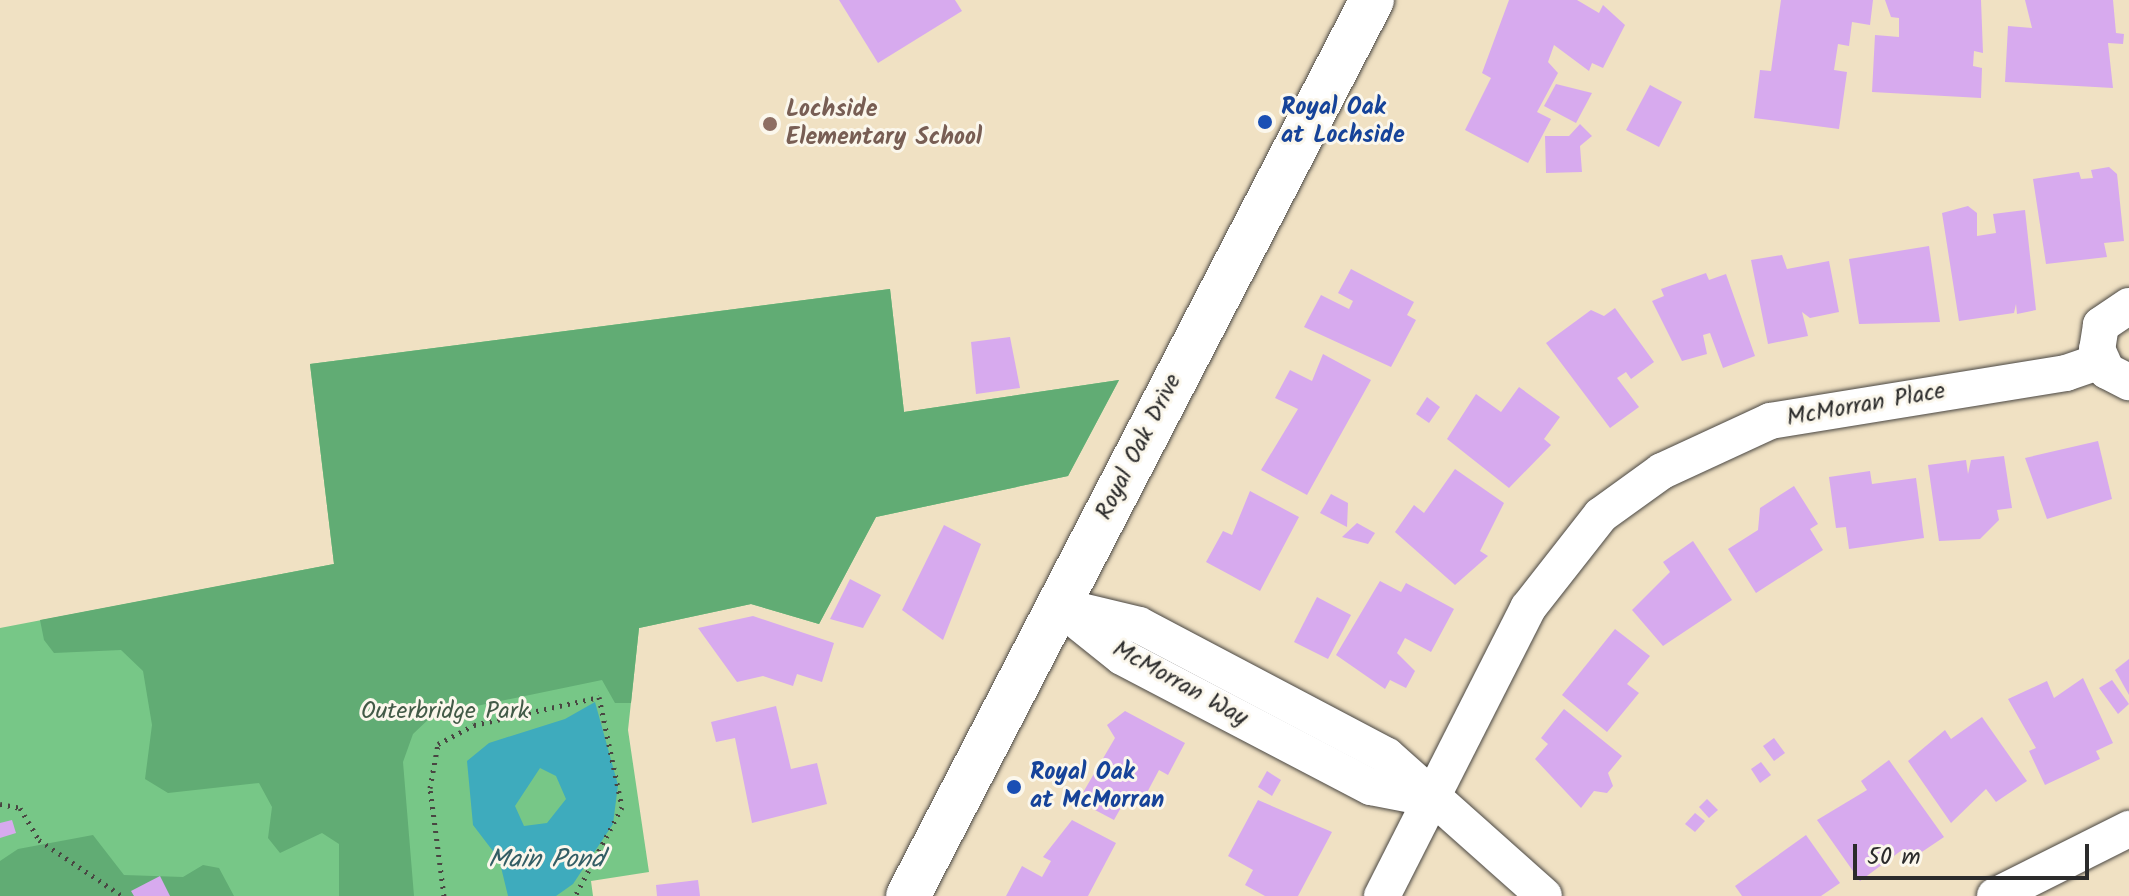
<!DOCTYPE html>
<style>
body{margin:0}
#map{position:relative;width:2129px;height:896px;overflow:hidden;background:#f0e1c3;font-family:Kalam,sans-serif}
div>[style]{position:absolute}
.green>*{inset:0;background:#77c787}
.forest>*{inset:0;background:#61ac74}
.water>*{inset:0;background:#3eabbd}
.building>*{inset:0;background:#d7aaee}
.path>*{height:5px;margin-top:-2.5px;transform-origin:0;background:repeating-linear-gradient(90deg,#494642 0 2px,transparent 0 8px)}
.roads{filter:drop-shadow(0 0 2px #494642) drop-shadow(0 0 2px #494642)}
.minor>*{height:36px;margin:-18px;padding:0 18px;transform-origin:18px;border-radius:18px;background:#fff}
.secondary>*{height:44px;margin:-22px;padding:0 22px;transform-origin:22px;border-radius:22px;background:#fff}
.dots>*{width:22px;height:22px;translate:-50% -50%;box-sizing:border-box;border:4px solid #fbf7ec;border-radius:50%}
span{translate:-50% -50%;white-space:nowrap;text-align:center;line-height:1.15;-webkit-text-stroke:6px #fbf7ec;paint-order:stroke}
.transit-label{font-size:24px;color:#164399;font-weight:700}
.left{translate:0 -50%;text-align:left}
.education-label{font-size:24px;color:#785e54;font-weight:700}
.street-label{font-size:24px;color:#2b2b2b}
.park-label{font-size:24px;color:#425a47}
.water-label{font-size:26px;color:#335e65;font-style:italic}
.scale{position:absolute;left:1853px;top:844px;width:236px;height:36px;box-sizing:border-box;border:4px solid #2b2b2b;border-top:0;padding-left:10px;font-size:24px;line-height:28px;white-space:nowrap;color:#2b2b2b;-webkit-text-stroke:6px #fbf7ec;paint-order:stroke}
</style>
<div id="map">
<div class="green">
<i style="clip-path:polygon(890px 289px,904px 412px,1119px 380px,1068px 476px,876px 517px,819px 624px,751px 604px,639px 628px,628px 730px,649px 872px,591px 881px,593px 896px,0 896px,0 628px,334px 564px,310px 364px)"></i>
</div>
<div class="forest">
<i style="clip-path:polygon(890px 289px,904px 412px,1119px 380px,1068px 476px,876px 517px,819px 624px,751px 604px,639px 628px,631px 703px,615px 703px,602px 680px,433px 715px,413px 734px,403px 762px,414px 896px,339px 896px,339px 844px,322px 833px,280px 853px,268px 838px,272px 807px,259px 783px,168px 793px,145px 779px,152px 725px,143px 671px,121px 650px,54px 653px,44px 640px,40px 620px,334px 564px,310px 364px)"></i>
<i style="clip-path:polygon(93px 835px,124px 875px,183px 877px,203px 865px,219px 868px,234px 896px,0 896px,0 861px,18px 849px)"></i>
</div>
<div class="water">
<i style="clip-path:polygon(evenodd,595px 702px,618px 785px,613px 824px,573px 884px,556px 896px,508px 896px,499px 859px,473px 825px,467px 761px,489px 743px,565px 719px,595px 702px,540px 768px,556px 776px,566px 799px,547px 823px,524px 826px,515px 806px,540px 768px)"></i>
</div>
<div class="building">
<i style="clip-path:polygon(839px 0,955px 0,962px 11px,878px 63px)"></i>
<i style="clip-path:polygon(1509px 0,1577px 0,1599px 13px,1603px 5px,1625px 25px,1603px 68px,1592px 63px,1589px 71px,1554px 45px,1548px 62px,1558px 73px,1537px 112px,1551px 119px,1528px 163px,1465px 130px,1491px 78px,1482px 73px)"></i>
<i style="clip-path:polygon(1781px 0,1873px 0,1870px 25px,1852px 22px,1849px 46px,1838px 44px,1834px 70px,1847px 72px,1839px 129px,1754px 118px,1760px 70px,1771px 71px)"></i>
<i style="clip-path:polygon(1885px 0,1981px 0,1983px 53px,1974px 51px,1973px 66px,1982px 68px,1981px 98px,1872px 92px,1875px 35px,1899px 37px,1899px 18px,1891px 17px)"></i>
<i style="clip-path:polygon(2025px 0,2113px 0,2116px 33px,2124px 34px,2123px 44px,2108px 43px,2113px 88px,2005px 82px,2008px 26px,2032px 28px)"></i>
<i style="clip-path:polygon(1556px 84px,1592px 93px,1576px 123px,1544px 106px)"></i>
<i style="clip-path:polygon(1650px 85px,1682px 102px,1659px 147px,1626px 130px)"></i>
<i style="clip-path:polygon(1580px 124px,1592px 136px,1580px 146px,1582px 172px,1546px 173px,1545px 136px,1569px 136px)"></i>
<i style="clip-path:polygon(2109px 167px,2117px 174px,2124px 241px,2104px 243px,2107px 257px,2046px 264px,2033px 179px,2079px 172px,2081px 179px,2093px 178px,2091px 170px)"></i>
<i style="clip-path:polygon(1968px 206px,1977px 213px,1977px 236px,1996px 233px,1993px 214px,2025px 210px,2036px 310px,2017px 314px,2016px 304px,2014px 313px,1959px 321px,1942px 213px)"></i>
<i style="clip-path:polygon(1929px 246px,1940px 322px,1859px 324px,1849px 259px)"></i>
<i style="clip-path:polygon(1782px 255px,1787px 269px,1829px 261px,1839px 312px,1810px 318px,1802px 312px,1808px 336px,1768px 344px,1751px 260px)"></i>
<i style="clip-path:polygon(1351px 269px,1414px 302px,1407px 315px,1416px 320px,1391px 367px,1304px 327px,1321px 295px,1349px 309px,1353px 301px,1338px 293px)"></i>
<i style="clip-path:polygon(1706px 273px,1709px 280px,1726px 274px,1755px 356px,1723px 368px,1710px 333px,1703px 335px,1707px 354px,1682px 361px,1652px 301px,1664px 296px,1661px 289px)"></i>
<i style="clip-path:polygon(1615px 308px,1654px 362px,1631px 379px,1626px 372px,1617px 378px,1639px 407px,1610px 428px,1546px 343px,1591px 310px,1604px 316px)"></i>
<i style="clip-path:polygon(1010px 337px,1020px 388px,976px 394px,971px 342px)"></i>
<i style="clip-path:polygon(1323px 354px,1371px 380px,1307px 495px,1261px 470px,1298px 409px,1275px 398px,1290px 370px,1312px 381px)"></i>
<i style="clip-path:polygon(1519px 387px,1560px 417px,1544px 439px,1551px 445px,1509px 488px,1447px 439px,1476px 394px,1501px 412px)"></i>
<i style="clip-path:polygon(1427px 397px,1440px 407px,1429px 423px,1416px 414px)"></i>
<i style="clip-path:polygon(2098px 441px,2112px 499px,2047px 519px,2025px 458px)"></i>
<i style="clip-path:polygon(2004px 456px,2012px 508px,1997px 510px,1999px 520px,1980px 539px,1939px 541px,1928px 465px,1966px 460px,1968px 474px,1971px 460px)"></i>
<i style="clip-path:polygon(1455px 469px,1504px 503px,1480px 551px,1488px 556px,1455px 585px,1395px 532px,1414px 505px,1424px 513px)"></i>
<i style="clip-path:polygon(1870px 471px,1872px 484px,1916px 478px,1924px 538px,1849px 549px,1846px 527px,1836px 528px,1829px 477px)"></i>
<i style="clip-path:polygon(1794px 486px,1818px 524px,1810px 529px,1823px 550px,1756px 593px,1728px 549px,1758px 530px,1760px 508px)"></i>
<i style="clip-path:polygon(1250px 491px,1299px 517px,1260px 591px,1206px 562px,1223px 531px,1232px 535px)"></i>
<i style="clip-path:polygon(1331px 494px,1348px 503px,1347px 527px,1320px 513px)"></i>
<i style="clip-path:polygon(1357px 523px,1375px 533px,1368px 544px,1342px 537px)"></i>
<i style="clip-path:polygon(944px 525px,981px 544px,943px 640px,902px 610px)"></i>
<i style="clip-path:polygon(1693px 541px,1732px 600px,1663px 646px,1632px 610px,1670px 572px,1663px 562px)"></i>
<i style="clip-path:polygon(850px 579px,881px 595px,863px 628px,830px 619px)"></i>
<i style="clip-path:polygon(1380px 581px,1401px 592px,1406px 583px,1454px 609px,1431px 652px,1405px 638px,1397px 653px,1415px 671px,1406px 688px,1390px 680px,1385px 689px,1336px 655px)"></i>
<i style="clip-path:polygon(1317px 597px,1351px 615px,1328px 659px,1294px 642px)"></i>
<i style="clip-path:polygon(753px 616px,834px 643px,822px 682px,797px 674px,793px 686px,763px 676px,737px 682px,698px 628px)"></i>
<i style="clip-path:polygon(1615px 629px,1650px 656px,1627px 684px,1639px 693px,1607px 732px,1562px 695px)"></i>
<i style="clip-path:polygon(2129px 659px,2129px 695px,2115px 670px)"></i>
<i style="clip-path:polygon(2083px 678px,2113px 743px,2096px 751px,2100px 759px,2045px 785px,2029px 751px,2036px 748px,2008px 699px,2047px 681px,2054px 698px)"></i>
<i style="clip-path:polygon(2112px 680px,2129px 704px,2118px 714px,2099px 688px)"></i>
<i style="clip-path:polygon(776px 706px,791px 769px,817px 763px,827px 804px,752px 823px,735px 738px,716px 742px,711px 722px)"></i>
<i style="clip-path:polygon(1564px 709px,1622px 756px,1608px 773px,1613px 786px,1607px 793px,1594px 791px,1581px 808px,1535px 759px,1548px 744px,1541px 738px)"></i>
<i style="clip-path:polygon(1125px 711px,1185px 743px,1168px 775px,1159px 770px,1142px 802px,1128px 795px,1114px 820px,1078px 801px,1115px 738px,1107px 725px)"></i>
<i style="clip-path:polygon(1982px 717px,2027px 781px,1996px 802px,1986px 789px,1951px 823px,1908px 761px,1945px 730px,1951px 739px)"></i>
<i style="clip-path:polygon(1774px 738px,1785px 753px,1774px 761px,1763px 746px)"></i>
<i style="clip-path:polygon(1889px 760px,1944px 837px,1910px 860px,1902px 850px,1860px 881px,1817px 820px,1867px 790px,1861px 781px)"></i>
<i style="clip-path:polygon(1761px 762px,1771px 775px,1760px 783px,1751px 769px)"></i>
<i style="clip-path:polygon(1267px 771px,1281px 780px,1272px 796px,1258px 787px)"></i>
<i style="clip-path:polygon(1707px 799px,1718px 810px,1709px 818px,1699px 807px)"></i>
<i style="clip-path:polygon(1258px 800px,1332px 832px,1298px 896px,1265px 896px,1245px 885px,1253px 870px,1228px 856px)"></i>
<i style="clip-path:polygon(1695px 813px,1705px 821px,1695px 832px,1685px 824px)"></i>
<i style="clip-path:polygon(12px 820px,16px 833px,0 838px,0 823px)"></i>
<i style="clip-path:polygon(1072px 820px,1116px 843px,1088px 896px,1006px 896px,1022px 866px,1042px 877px,1051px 861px,1043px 857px)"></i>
<i style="clip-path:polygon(1806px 835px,1840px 883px,1821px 896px,1742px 896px,1735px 886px)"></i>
<i style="clip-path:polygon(160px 876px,170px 896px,134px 896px,131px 891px)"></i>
<i style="clip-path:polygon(698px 880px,700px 896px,657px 896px,656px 885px)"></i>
</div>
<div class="path">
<i style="left:0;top:804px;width:20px;rotate:11deg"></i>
<i style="left:20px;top:808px;width:37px;rotate:59deg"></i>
<i style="left:39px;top:840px;width:100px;rotate:34deg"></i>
<i style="left:444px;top:896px;width:109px;rotate:-97.4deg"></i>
<i style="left:430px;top:788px;width:45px;rotate:-79.7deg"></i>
<i style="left:438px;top:744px;width:41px;rotate:-27.8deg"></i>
<i style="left:474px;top:725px;width:128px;rotate:-12.6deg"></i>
<i style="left:599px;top:697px;width:112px;rotate:78.2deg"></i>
<i style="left:622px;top:807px;width:101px;rotate:117.8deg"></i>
</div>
<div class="roads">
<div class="minor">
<i style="left:2129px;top:306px;width:34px;rotate:146deg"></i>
<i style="left:2101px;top:325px;width:24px;rotate:99deg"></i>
<i style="left:2097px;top:349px;width:24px;rotate:66deg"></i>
<i style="left:2107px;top:371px;width:25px;rotate:27deg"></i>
<i style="left:1060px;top:606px;width:81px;rotate:13.5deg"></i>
<i style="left:1139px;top:625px;width:280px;rotate:27.8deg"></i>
<i style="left:1387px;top:756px;width:210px;rotate:41.7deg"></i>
<i style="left:1067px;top:613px;width:70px;rotate:38.7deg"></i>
<i style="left:1122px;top:657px;width:281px;rotate:27.6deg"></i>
<i style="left:1371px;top:787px;width:63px;rotate:11deg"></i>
<i style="left:1382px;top:896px;width:323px;rotate:-63.1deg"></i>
<i style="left:1528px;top:608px;width:118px;rotate:-51.9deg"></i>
<i style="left:1601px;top:515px;width:75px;rotate:-35.8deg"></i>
<i style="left:1662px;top:471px;width:119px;rotate:-24.8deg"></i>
<i style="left:1770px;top:421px;width:300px;rotate:-9.2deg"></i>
<i style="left:2066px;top:373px;width:36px;rotate:-19deg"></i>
<i style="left:1995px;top:896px;width:150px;rotate:-26.6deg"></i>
</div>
<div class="secondary">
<i style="left:908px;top:896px;width:1009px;rotate:-62.62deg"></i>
</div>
</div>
<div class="dots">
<i style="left:1265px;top:122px;background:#1a4fb4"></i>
<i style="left:770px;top:124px;background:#8d6e63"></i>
<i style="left:1014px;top:787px;background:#1a4fb4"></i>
</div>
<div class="transit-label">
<span class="left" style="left:1281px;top:122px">Royal Oak<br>at Lochside</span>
<span class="left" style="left:1030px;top:787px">Royal Oak<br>at McMorran</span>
</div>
<div class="education-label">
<span class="left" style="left:786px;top:124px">Lochside<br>Elementary School</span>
</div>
<div class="street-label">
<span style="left:1866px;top:405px;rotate:-10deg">McMorran Place</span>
<span style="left:1139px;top:447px;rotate:-63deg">Royal Oak Drive</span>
<span style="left:1180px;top:684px;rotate:29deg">McMorran Way</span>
</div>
<div class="park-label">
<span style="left:445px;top:712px">Outerbridge Park</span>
</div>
<div class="water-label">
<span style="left:546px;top:861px">Main Pond</span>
</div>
<div class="scale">50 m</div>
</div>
